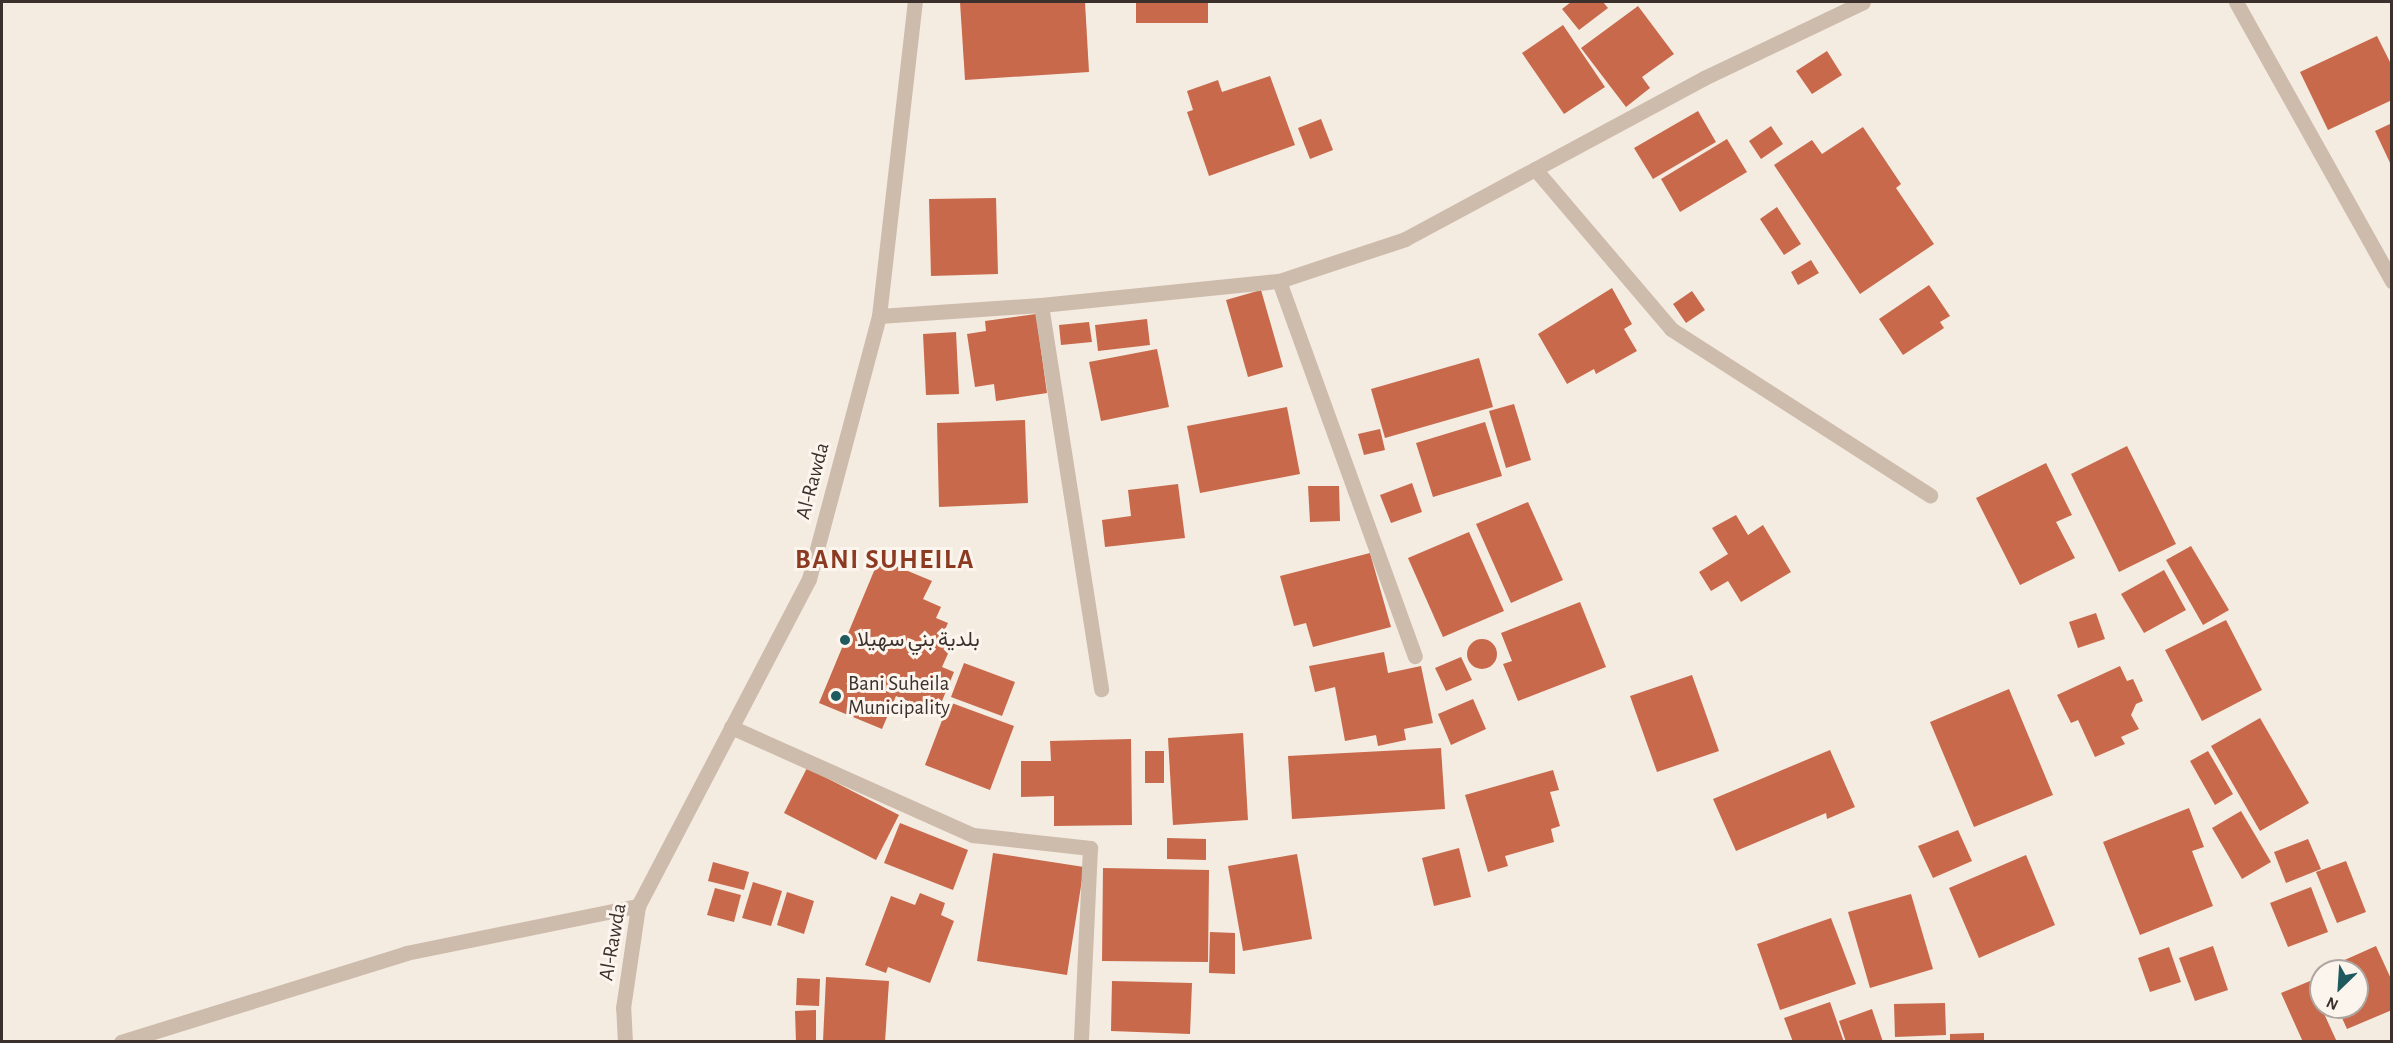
<!DOCTYPE html>
<meta charset="utf-8">
<style>
body{margin:0}
#map{position:relative;width:2393px;height:1043px;overflow:hidden;background:#f4ebe1;font-family:"Alegreya Sans",Vazirmatn,sans-serif}
div>[style]{position:absolute}
.building>*{inset:0;background:#c8694b}
.round{border-radius:50%}
.minor>*{height:15px;margin:-7.5px;padding:0 7.5px;transform-origin:7.5px;border-radius:7.5px;background:#cdbbac}
.dots>*{width:16px;height:16px;translate:-50% -50%;box-sizing:border-box;border:3px solid #fbf5ee;border-radius:50%}
span{translate:-50% -50%;white-space:nowrap;text-align:center;line-height:1.15;-webkit-text-stroke:6px #fbf5ee;paint-order:stroke}
.street-label{font-size:21px;color:#3b302b}
.poi-label{font-size:21px;color:#3b302b}
.left{translate:0 -50%;text-align:left}
.district-label{font-size:27px;color:#8c3b22;font-weight:700;letter-spacing:1.5px}
.frame{position:absolute;inset:0;border:3px solid #3b302b;pointer-events:none}
.north{position:absolute;left:2309px;top:959px;width:60px;height:60px;box-sizing:border-box;background:#fbf5ee;border:2px solid #aea6a0;border-radius:50%;rotate:205deg;font-size:16px;font-weight:700;line-height:24px;text-align:center;color:#3b302b}
.north::after{content:'';display:block;margin:auto;width:21px;height:27px;background:#1f5a5e;clip-path:polygon(50% 0,100% 100%,50% 72%,0 100%)}
</style>
<div id="map">
<div class="building">
<i style="clip-path:polygon(960px 2px,1085px 2px,1089px 72px,965px 80px)"></i>
<i style="clip-path:polygon(1136px 2px,1208px 2px,1208px 23px,1136px 23px)"></i>
<i style="clip-path:polygon(1571px 2px,1603px 2px,1608px 8px,1579px 30px,1562px 9px)"></i>
<i style="clip-path:polygon(1638px 6px,1674px 54px,1642px 77px,1650px 88px,1626px 107px,1581px 48px)"></i>
<i style="clip-path:polygon(1563px 25px,1605px 87px,1564px 114px,1522px 53px)"></i>
<i style="clip-path:polygon(2377px 36px,2392px 66px,2392px 100px,2328px 130px,2300px 72px)"></i>
<i style="clip-path:polygon(1827px 51px,1842px 75px,1812px 94px,1796px 71px)"></i>
<i style="clip-path:polygon(1270px 76px,1295px 145px,1209px 176px,1187px 112px,1193px 110px,1187px 91px,1218px 80px,1222px 92px)"></i>
<i style="clip-path:polygon(1698px 111px,1716px 142px,1653px 179px,1634px 148px)"></i>
<i style="clip-path:polygon(1321px 119px,1333px 150px,1310px 159px,1298px 128px)"></i>
<i style="clip-path:polygon(2392px 123px,2392px 167px,2375px 131px)"></i>
<i style="clip-path:polygon(1771px 126px,1783px 144px,1761px 159px,1749px 141px)"></i>
<i style="clip-path:polygon(1863px 127px,1901px 184px,1896px 188px,1934px 244px,1860px 294px,1774px 165px,1812px 140px,1822px 154px)"></i>
<i style="clip-path:polygon(1727px 139px,1747px 172px,1680px 212px,1661px 179px)"></i>
<i style="clip-path:polygon(996px 198px,998px 274px,931px 276px,929px 199px)"></i>
<i style="clip-path:polygon(1777px 207px,1801px 244px,1784px 255px,1760px 219px)"></i>
<i style="clip-path:polygon(1811px 260px,1819px 273px,1798px 285px,1791px 272px)"></i>
<i style="clip-path:polygon(1929px 285px,1950px 316px,1940px 322px,1944px 328px,1903px 355px,1879px 319px)"></i>
<i style="clip-path:polygon(1612px 288px,1632px 324px,1624px 329px,1637px 351px,1596px 374px,1594px 369px,1567px 384px,1538px 334px)"></i>
<i style="clip-path:polygon(1261px 290px,1283px 367px,1248px 377px,1226px 300px)"></i>
<i style="clip-path:polygon(1692px 291px,1705px 310px,1686px 323px,1673px 304px)"></i>
<i style="clip-path:polygon(1036px 314px,1047px 393px,996px 401px,994px 384px,975px 387px,967px 334px,986px 331px,985px 321px)"></i>
<i style="clip-path:polygon(1147px 319px,1150px 345px,1098px 351px,1095px 325px)"></i>
<i style="clip-path:polygon(1089px 322px,1092px 342px,1061px 345px,1059px 325px)"></i>
<i style="clip-path:polygon(956px 332px,959px 394px,926px 395px,923px 334px)"></i>
<i style="clip-path:polygon(1157px 349px,1169px 407px,1101px 421px,1089px 362px)"></i>
<i style="clip-path:polygon(1479px 358px,1493px 407px,1385px 438px,1371px 389px)"></i>
<i style="clip-path:polygon(1514px 404px,1531px 460px,1506px 468px,1489px 411px)"></i>
<i style="clip-path:polygon(1287px 407px,1300px 474px,1200px 493px,1187px 426px)"></i>
<i style="clip-path:polygon(1025px 420px,1028px 503px,939px 507px,937px 423px)"></i>
<i style="clip-path:polygon(1485px 422px,1502px 476px,1433px 497px,1416px 443px)"></i>
<i style="clip-path:polygon(1380px 429px,1385px 450px,1364px 455px,1358px 434px)"></i>
<i style="clip-path:polygon(2127px 446px,2176px 544px,2119px 572px,2071px 474px)"></i>
<i style="clip-path:polygon(2046px 463px,2072px 515px,2056px 522px,2075px 558px,2020px 585px,1976px 498px)"></i>
<i style="clip-path:polygon(1412px 483px,1422px 512px,1391px 523px,1380px 495px)"></i>
<i style="clip-path:polygon(1178px 484px,1185px 538px,1105px 547px,1102px 520px,1131px 516px,1128px 490px)"></i>
<i style="clip-path:polygon(1308px 486px,1339px 486px,1340px 521px,1310px 522px)"></i>
<i style="clip-path:polygon(1528px 502px,1563px 580px,1511px 603px,1476px 524px)"></i>
<i style="clip-path:polygon(1736px 515px,1748px 535px,1763px 525px,1791px 572px,1741px 602px,1728px 581px,1711px 591px,1699px 572px,1728px 554px,1712px 528px)"></i>
<i style="clip-path:polygon(1469px 532px,1504px 611px,1443px 637px,1408px 558px)"></i>
<i style="clip-path:polygon(2191px 546px,2229px 610px,2203px 625px,2166px 560px)"></i>
<i style="clip-path:polygon(1370px 553px,1391px 627px,1313px 647px,1306px 623px,1294px 626px,1280px 576px)"></i>
<i style="clip-path:polygon(879px 559px,932px 581px,923px 599px,941px 607px,936px 618px,948px 623px,939px 643px,951px 647px,942px 667px,954px 672px,937px 713px,896px 696px,882px 729px,819px 703px)"></i>
<i style="clip-path:polygon(2164px 570px,2186px 610px,2144px 633px,2121px 594px)"></i>
<i style="clip-path:polygon(1580px 602px,1606px 667px,1518px 701px,1503px 664px,1512px 661px,1501px 633px)"></i>
<i style="clip-path:polygon(2096px 613px,2105px 639px,2078px 648px,2069px 622px)"></i>
<i style="clip-path:polygon(2226px 620px,2262px 690px,2202px 721px,2165px 650px)"></i>
<i class="round" style="left:1467px;top:639px;width:30px;height:30px"></i>
<i style="clip-path:polygon(1384px 652px,1388px 673px,1421px 666px,1433px 723px,1404px 729px,1406px 740px,1378px 746px,1376px 735px,1345px 741px,1335px 687px,1315px 692px,1309px 666px)"></i>
<i style="clip-path:polygon(1461px 657px,1472px 680px,1446px 691px,1435px 668px)"></i>
<i style="clip-path:polygon(964px 663px,1015px 682px,1002px 716px,951px 697px)"></i>
<i style="clip-path:polygon(2120px 666px,2127px 681px,2133px 679px,2143px 701px,2136px 704px,2131px 715px,2139px 729px,2121px 737px,2125px 744px,2095px 757px,2078px 720px,2071px 723px,2057px 695px)"></i>
<i style="clip-path:polygon(1692px 675px,1719px 751px,1657px 772px,1630px 696px)"></i>
<i style="clip-path:polygon(2009px 689px,2053px 795px,1974px 827px,1930px 722px)"></i>
<i style="clip-path:polygon(1473px 699px,1486px 729px,1451px 745px,1438px 714px)"></i>
<i style="clip-path:polygon(949px 702px,1014px 726px,990px 790px,925px 765px)"></i>
<i style="clip-path:polygon(2260px 718px,2309px 803px,2260px 831px,2211px 746px)"></i>
<i style="clip-path:polygon(1243px 733px,1248px 820px,1173px 825px,1168px 738px)"></i>
<i style="clip-path:polygon(1131px 739px,1132px 825px,1054px 826px,1054px 796px,1021px 797px,1021px 761px,1051px 761px,1050px 741px)"></i>
<i style="clip-path:polygon(1441px 748px,1445px 809px,1292px 819px,1288px 756px)"></i>
<i style="clip-path:polygon(1830px 750px,1855px 807px,1827px 819px,1826px 813px,1736px 851px,1713px 799px)"></i>
<i style="clip-path:polygon(1145px 751px,1164px 751px,1164px 783px,1145px 783px)"></i>
<i style="clip-path:polygon(2208px 751px,2233px 794px,2215px 805px,2190px 761px)"></i>
<i style="clip-path:polygon(807px 768px,899px 815px,876px 860px,784px 813px)"></i>
<i style="clip-path:polygon(1553px 770px,1559px 790px,1550px 792px,1560px 826px,1551px 829px,1554px 842px,1505px 856px,1508px 866px,1488px 872px,1465px 795px)"></i>
<i style="clip-path:polygon(2189px 808px,2204px 847px,2192px 851px,2213px 906px,2140px 935px,2103px 842px)"></i>
<i style="clip-path:polygon(2241px 811px,2271px 862px,2242px 879px,2212px 828px)"></i>
<i style="clip-path:polygon(900px 823px,968px 850px,953px 890px,884px 863px)"></i>
<i style="clip-path:polygon(1958px 830px,1972px 861px,1933px 878px,1918px 846px)"></i>
<i style="clip-path:polygon(1167px 838px,1206px 839px,1206px 860px,1167px 859px)"></i>
<i style="clip-path:polygon(2308px 839px,2321px 869px,2286px 883px,2274px 852px)"></i>
<i style="clip-path:polygon(1459px 848px,1471px 897px,1434px 906px,1422px 858px)"></i>
<i style="clip-path:polygon(993px 853px,1084px 867px,1067px 975px,977px 961px)"></i>
<i style="clip-path:polygon(1297px 854px,1312px 939px,1243px 951px,1228px 866px)"></i>
<i style="clip-path:polygon(2026px 855px,2055px 925px,1979px 958px,1949px 888px)"></i>
<i style="clip-path:polygon(2346px 861px,2366px 912px,2337px 923px,2316px 872px)"></i>
<i style="clip-path:polygon(713px 862px,749px 872px,744px 890px,708px 881px)"></i>
<i style="clip-path:polygon(1103px 868px,1209px 870px,1208px 962px,1102px 961px)"></i>
<i style="clip-path:polygon(753px 882px,782px 891px,771px 926px,742px 918px)"></i>
<i style="clip-path:polygon(2311px 887px,2328px 932px,2288px 947px,2270px 903px)"></i>
<i style="clip-path:polygon(715px 888px,741px 895px,734px 922px,707px 915px)"></i>
<i style="clip-path:polygon(787px 892px,814px 901px,804px 934px,777px 925px)"></i>
<i style="clip-path:polygon(920px 893px,945px 903px,941px 915px,954px 921px,930px 983px,888px 967px,886px 973px,865px 965px,891px 896px,915px 905px)"></i>
<i style="clip-path:polygon(1911px 894px,1933px 969px,1870px 988px,1848px 912px)"></i>
<i style="clip-path:polygon(1831px 918px,1856px 984px,1780px 1010px,1757px 944px)"></i>
<i style="clip-path:polygon(1210px 932px,1235px 933px,1235px 974px,1209px 973px)"></i>
<i style="clip-path:polygon(2213px 946px,2228px 990px,2195px 1001px,2179px 958px)"></i>
<i style="clip-path:polygon(2376px 946px,2392px 981px,2392px 1010px,2347px 1029px,2337px 1007px,2357px 1007px,2357px 971px,2320px 971px)"></i>
<i style="clip-path:polygon(2169px 947px,2181px 982px,2150px 992px,2138px 958px)"></i>
<i style="clip-path:polygon(826px 977px,889px 981px,885px 1042px,823px 1041px)"></i>
<i style="clip-path:polygon(797px 978px,820px 979px,819px 1006px,796px 1005px)"></i>
<i style="clip-path:polygon(1112px 981px,1192px 983px,1190px 1034px,1111px 1031px)"></i>
<i style="clip-path:polygon(2310px 981px,2321px 1007px,2337px 1042px,2303px 1042px,2281px 993px)"></i>
<i style="clip-path:polygon(1830px 1002px,1844px 1042px,1793px 1042px,1784px 1018px)"></i>
<i style="clip-path:polygon(1945px 1003px,1946px 1035px,1895px 1037px,1894px 1004px)"></i>
<i style="clip-path:polygon(1872px 1009px,1883px 1042px,1846px 1042px,1839px 1021px)"></i>
<i style="clip-path:polygon(816px 1010px,816px 1042px,796px 1042px,795px 1011px)"></i>
<i style="clip-path:polygon(1984px 1033px,1984px 1042px,1950px 1042px,1950px 1034px)"></i>
</div>
<div class="minor">
<i style="left:2236px;top:2px;width:320px;rotate:60.8deg"></i>
<i style="left:1535px;top:169px;width:210px;rotate:49.6deg"></i>
<i style="left:1671px;top:329px;width:308px;rotate:32.7deg"></i>
<i style="left:1279px;top:281px;width:399px;rotate:70.1deg"></i>
<i style="left:1041px;top:305px;width:389px;rotate:81.1deg"></i>
<i style="left:879px;top:316px;width:162px;rotate:-3.9deg"></i>
<i style="left:1041px;top:305px;width:239px;rotate:-5.8deg"></i>
<i style="left:1279px;top:281px;width:133px;rotate:-18.4deg"></i>
<i style="left:1405px;top:239px;width:340px;rotate:-28.3deg"></i>
<i style="left:1704px;top:78px;width:176px;rotate:-25.5deg"></i>
<i style="left:731px;top:727px;width:265px;rotate:24.1deg"></i>
<i style="left:973px;top:835px;width:118px;rotate:6.3deg"></i>
<i style="left:1090px;top:848px;width:194px;rotate:92.7deg"></i>
<i style="left:121px;top:1042px;width:299px;rotate:-17.3deg"></i>
<i style="left:406px;top:953px;width:237px;rotate:-11.5deg"></i>
<i style="left:625px;top:1042px;width:34px;rotate:-93deg"></i>
<i style="left:623px;top:1008px;width:103px;rotate:-81.6deg"></i>
<i style="left:638px;top:906px;width:369px;rotate:-62.4deg"></i>
<i style="left:809px;top:579px;width:272px;rotate:-75.1deg"></i>
<i style="left:879px;top:316px;width:316px;rotate:-83.5deg"></i>
</div>
<div class="dots">
<i style="left:845px;top:640px;background:#1f5a5e"></i>
<i style="left:836px;top:696px;background:#1f5a5e"></i>
</div>
<div class="street-label">
<span style="left:813px;top:481px;rotate:-75deg">Al-Rawda</span>
<span style="left:613px;top:942px;rotate:-80deg">Al-Rawda</span>
</div>
<div class="poi-label">
<span class="left" style="left:857px;top:640px">بلدية بني سهيلا</span>
<span class="left" style="left:848px;top:696px">Bani Suheila<br>Municipality</span>
</div>
<div class="district-label">
<span style="left:885px;top:560px">BANI SUHEILA</span>
</div>
<div class="frame"></div>
<div class="north">N</div>
</div>
